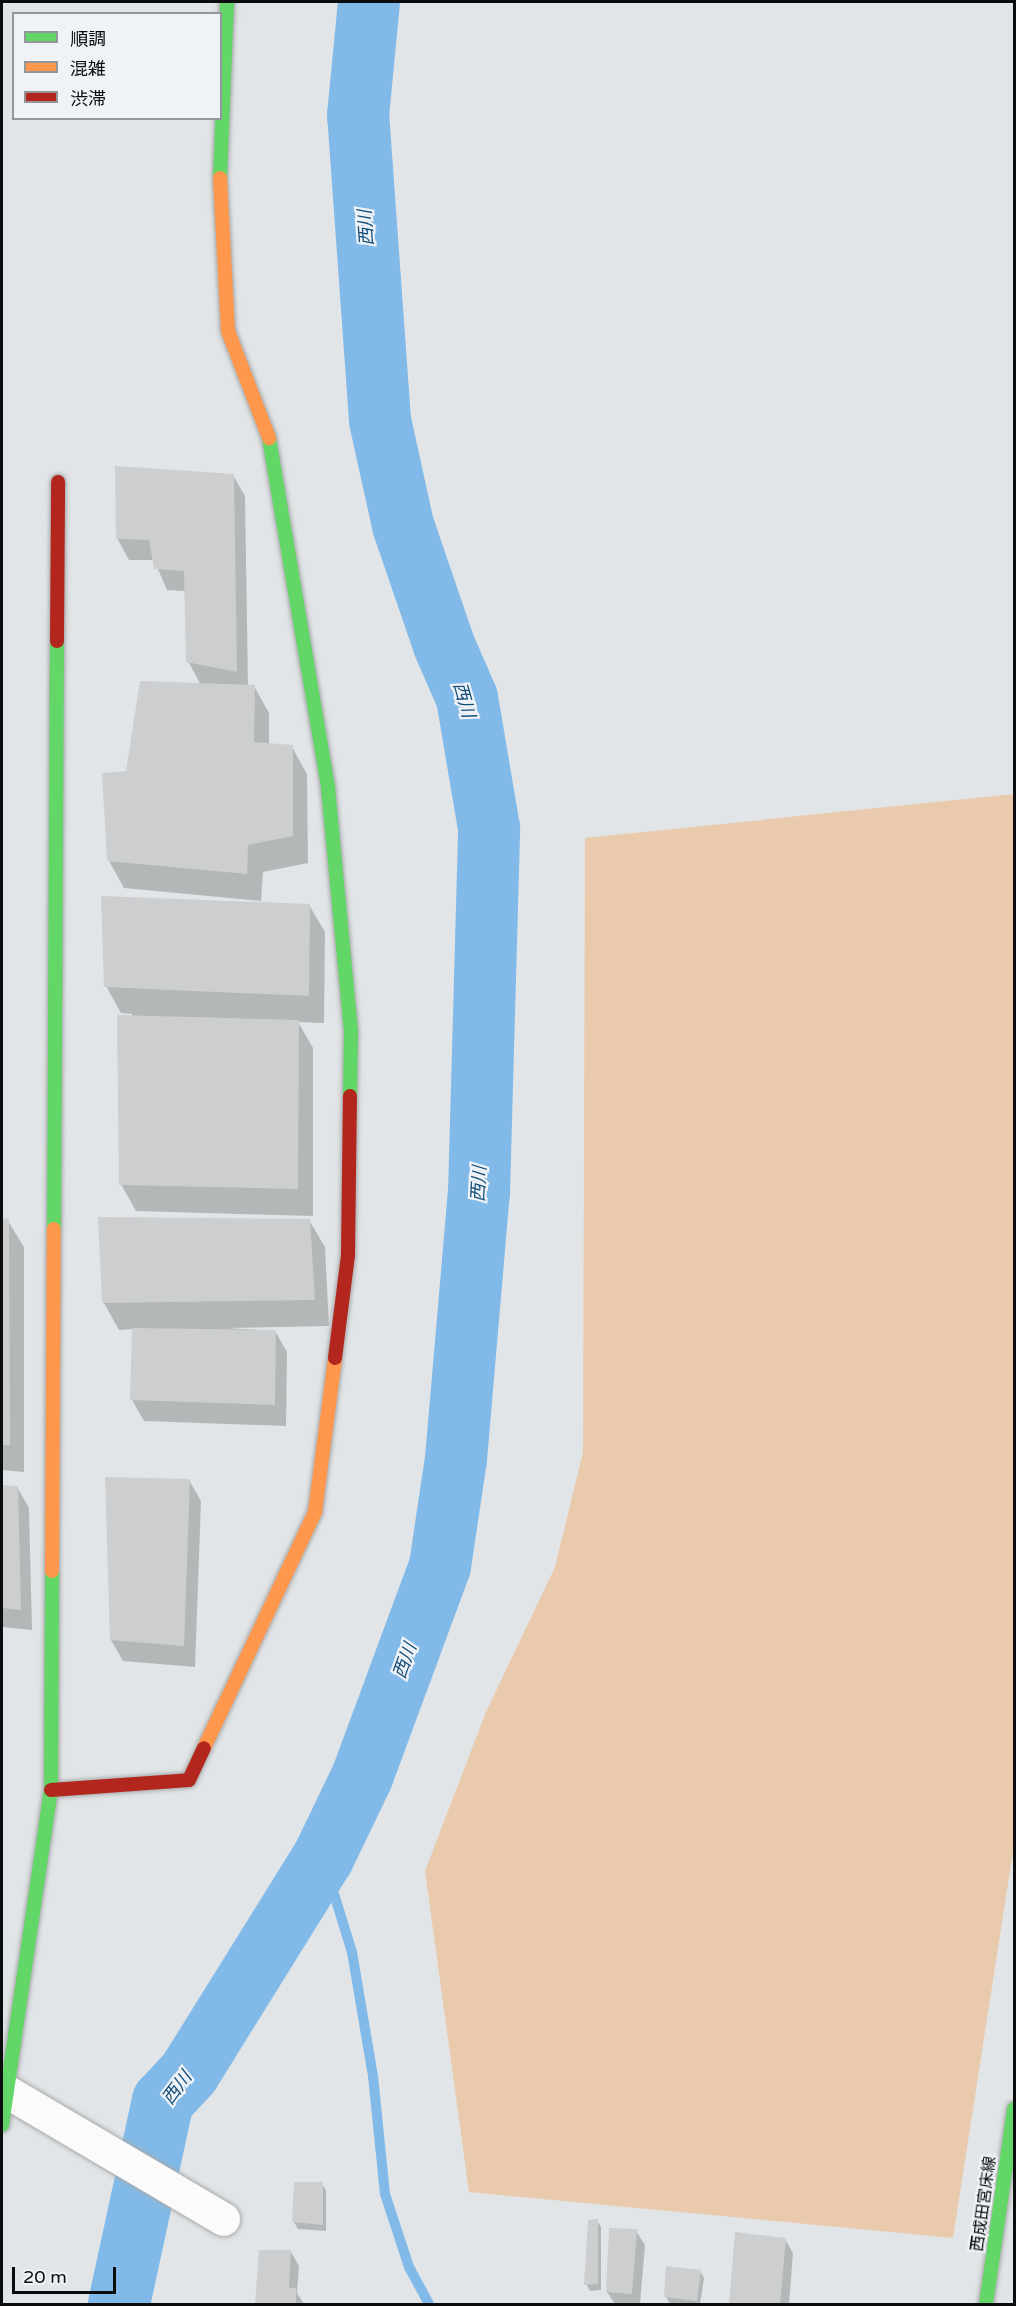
<!DOCTYPE html>
<meta charset="utf-8">
<style>
body{margin:0}
#map{position:relative;width:1016px;height:2306px;overflow:hidden;background:#e2e5e7;font-family:"Varela Round","Noto Sans JP",sans-serif}
div>[style]{position:absolute}
.green>*{inset:0;background:#e9caad}
.shadow>*{inset:0;background:#0003}
.stream>*{height:10px;margin:-5px;padding:0 5px;transform-origin:5px;border-radius:5px;background:#81bae8}
.river>*{height:62px;margin:-31px;padding:0 31px;transform-origin:31px;border-radius:31px;background:#81bae8}
.building>*{inset:0;background:#ccced0}
.roads{filter:drop-shadow(0 0 2px #a8aaab) drop-shadow(0 0 2px #a8aaab)}
.street>*{height:33px;margin:-16.5px;padding:0 16.5px;transform-origin:16.5px;border-radius:16.5px;background:#fbfbfb}
.fast>*{height:14px;margin:-7px;padding:0 7px;transform-origin:7px;border-radius:7px;background:#63d668}
.slow>*{height:14px;margin:-7px;padding:0 7px;transform-origin:7px;border-radius:7px;background:#ff974d}
.jam>*{height:14px;margin:-7px;padding:0 7px;transform-origin:7px;border-radius:7px;background:#b3261e}
span{translate:-50% -50%;white-space:nowrap;text-align:center;line-height:1.15;-webkit-text-stroke:4.5px #eff2f6;paint-order:stroke}
.street-label{font-size:16px;color:#0b0c0d}
.water-label{font-size:18px;color:#154f7a;font-style:italic}
.frame{position:absolute;inset:0;border:3px solid #0b0c0d;pointer-events:none}
.legend{position:absolute;left:12px;top:12px;width:210px;height:108px;box-sizing:border-box;background:#eff2f6;border:2px solid #949699;margin:0;padding:8px 10px;list-style:none;font-size:18px;color:#0b0c0d}
.legend li{display:flex;align-items:center;gap:12px;height:30px}
.legend b{width:30px;border:2px solid #949699}
.scale{position:absolute;left:12px;top:2267px;width:104px;height:27px;box-sizing:border-box;border:3px solid #0b0c0d;border-top:0;padding-left:8px;font-size:18px;line-height:21px;white-space:nowrap;color:#0b0c0d;-webkit-text-stroke:4px #eff2f6;paint-order:stroke}
</style>
<div id="map">
<div class="green">
<i style="clip-path:polygon(1014px 794px,1014px 1845px,953px 2238px,469px 2192px,425px 1871px,486px 1712px,555px 1567px,583px 1452px,585px 838px)"></i>
</div>
<div class="shadow">
<i style="clip-path:polygon(233px 475px,245px 496px,248px 686px,254px 686px,269px 713px,269px 745px,292px 747px,307px 774px,308px 863px,263px 872px,261px 901px,124px 888px,109px 861px,127px 773px,201px 685px,188px 661px,186px 591px,167px 590px,154px 560px,129px 560px,117px 538px)"></i>
<i style="clip-path:polygon(309px 905px,325px 932px,324px 1023px,298px 1022px,313px 1048px,313px 1216px,136px 1211px,121px 1184px,132px 1014px,121px 1013px,106px 986px)"></i>
<i style="clip-path:polygon(2px 1220px,8px 1221px,24px 1247px,24px 1472px,2px 1470px)"></i>
<i style="clip-path:polygon(309px 1220px,325px 1247px,329px 1326px,227px 1328px,275px 1331px,287px 1352px,286px 1426px,144px 1421px,132px 1400px,134px 1329px,119px 1330px,104px 1303px)"></i>
<i style="clip-path:polygon(189px 1480px,201px 1501px,195px 1667px,123px 1661px,111px 1640px)"></i>
<i style="clip-path:polygon(2px 1486px,17px 1487px,29px 1508px,32px 1630px,2px 1627px)"></i>
<i style="clip-path:polygon(322px 2184px,326px 2190px,326px 2231px,298px 2229px,294px 2222px)"></i>
<i style="clip-path:polygon(597px 2221px,601px 2227px,601px 2290px,590px 2291px,586px 2284px)"></i>
<i style="clip-path:polygon(636px 2231px,645px 2245px,640px 2304px,615px 2304px,607px 2292px)"></i>
<i style="clip-path:polygon(736px 2233px,785px 2239px,793px 2253px,789px 2304px,731px 2304px)"></i>
<i style="clip-path:polygon(261px 2252px,291px 2252px,299px 2266px,297px 2293px,304px 2304px,256px 2304px)"></i>
<i style="clip-path:polygon(700px 2271px,704px 2278px,700px 2304px,670px 2304px,666px 2297px)"></i>
</div>
<div class="stream">
<i style="left:323px;top:1858px;width:98px;rotate:72.9deg"></i>
<i style="left:352px;top:1952px;width:126px;rotate:80.4deg"></i>
<i style="left:373px;top:2076px;width:119px;rotate:84.2deg"></i>
<i style="left:385px;top:2194px;width:77px;rotate:71.8deg"></i>
<i style="left:409px;top:2267px;width:42px;rotate:61.6deg"></i>
</div>
<div class="river">
<i style="left:119px;top:2304px;width:208px;rotate:-77.8deg"></i>
<i style="left:163px;top:2101px;width:38px;rotate:-47deg"></i>
<i style="left:189px;top:2073px;width:253px;rotate:-58.1deg"></i>
<i style="left:323px;top:1858px;width:90px;rotate:-64.3deg"></i>
<i style="left:362px;top:1777px;width:225px;rotate:-69.7deg"></i>
<i style="left:440px;top:1566px;width:108px;rotate:-81.5deg"></i>
<i style="left:456px;top:1459px;width:267px;rotate:-85.1deg"></i>
<i style="left:479px;top:1193px;width:365px;rotate:-88.4deg"></i>
<i style="left:489px;top:828px;width:132px;rotate:-99.6deg"></i>
<i style="left:467px;top:698px;width:58px;rotate:-113.5deg"></i>
<i style="left:444px;top:645px;width:127px;rotate:-108.9deg"></i>
<i style="left:403px;top:525px;width:107px;rotate:-102.4deg"></i>
<i style="left:380px;top:420px;width:305px;rotate:-94.1deg"></i>
<i style="left:358px;top:116px;width:115px;rotate:-84.5deg"></i>
</div>
<div class="building">
<i style="clip-path:polygon(115px 466px,234px 474px,237px 672px,186px 662px,184px 571px,154px 569px,149px 540px,116px 539px)"></i>
<i style="clip-path:polygon(140px 681px,255px 685px,254px 742px,293px 745px,293px 836px,248px 845px,247px 874px,107px 861px,102px 773px,126px 771px)"></i>
<i style="clip-path:polygon(101px 896px,310px 904px,309px 996px,104px 987px)"></i>
<i style="clip-path:polygon(117px 1015px,299px 1020px,298px 1189px,119px 1185px)"></i>
<i style="clip-path:polygon(98px 1217px,310px 1219px,315px 1300px,102px 1303px)"></i>
<i style="clip-path:polygon(2px 1218px,9px 1219px,10px 1445px,2px 1445px)"></i>
<i style="clip-path:polygon(132px 1328px,276px 1330px,275px 1405px,130px 1400px)"></i>
<i style="clip-path:polygon(105px 1477px,190px 1479px,184px 1646px,110px 1640px)"></i>
<i style="clip-path:polygon(2px 1485px,18px 1486px,21px 1610px,2px 1608px)"></i>
<i style="clip-path:polygon(294px 2182px,323px 2182px,323px 2225px,292px 2222px)"></i>
<i style="clip-path:polygon(598px 2219px,598px 2284px,584px 2285px,588px 2220px)"></i>
<i style="clip-path:polygon(609px 2228px,637px 2229px,632px 2294px,606px 2292px)"></i>
<i style="clip-path:polygon(735px 2232px,786px 2238px,780px 2304px,729px 2304px)"></i>
<i style="clip-path:polygon(259px 2250px,291px 2250px,289px 2288px,296px 2288px,296px 2304px,255px 2304px)"></i>
<i style="clip-path:polygon(666px 2266px,701px 2270px,697px 2301px,664px 2297px)"></i>
</div>
<div class="roads">
<div class="street">
<i style="left:6px;top:2091px;width:252px;rotate:30.5deg"></i>
</div>
<div class="fast">
<i style="left:220px;top:178px;width:176px;rotate:-87.7deg"></i>
<i style="left:269px;top:438px;width:355px;rotate:80.4deg"></i>
<i style="left:328px;top:788px;width:245px;rotate:84.6deg"></i>
<i style="left:351px;top:1032px;width:64px;rotate:90.9deg"></i>
<i style="left:54px;top:1229px;width:588px;rotate:-89.71deg"></i>
<i style="left:2px;top:2125px;width:339px;rotate:-81.7deg"></i>
<i style="left:51px;top:1790px;width:219px;rotate:-89.7deg"></i>
<i style="left:986px;top:2304px;width:197px;rotate:-81.8deg"></i>
</div>
<div class="slow">
<i style="left:220px;top:178px;width:153px;rotate:87deg"></i>
<i style="left:228px;top:331px;width:115px;rotate:69deg"></i>
<i style="left:52px;top:1571px;width:342px;rotate:-89.7deg"></i>
<i style="left:204px;top:1748px;width:261px;rotate:-64.8deg"></i>
<i style="left:315px;top:1512px;width:155px;rotate:-82.6deg"></i>
</div>
<div class="jam">
<i style="left:57px;top:641px;width:159px;rotate:-89.6deg"></i>
<i style="left:335px;top:1358px;width:104px;rotate:-82.8deg"></i>
<i style="left:348px;top:1255px;width:159px;rotate:-89.3deg"></i>
<i style="left:51px;top:1790px;width:138px;rotate:-4.1deg"></i>
<i style="left:189px;top:1780px;width:35px;rotate:-65deg"></i>
</div>
</div>
<div class="street-label">
<span style="left:984px;top:2204px;rotate:-82deg">西成田宮床線</span>
</div>
<div class="water-label">
<span style="left:366px;top:228px;rotate:-94deg">西川</span>
<span style="left:464px;top:700px;rotate:74deg">西川</span>
<span style="left:479px;top:1184px;rotate:-87deg">西川</span>
<span style="left:405px;top:1661px;rotate:-70deg">西川</span>
<span style="left:177px;top:2088px;rotate:-53deg">西川</span>
</div>
<div class="frame"></div>
<ul class="legend">
<li><b style="height:8px;background:#63d668"></b>順調</li>
<li><b style="height:8px;background:#ff974d"></b>混雑</li>
<li><b style="height:8px;background:#b3261e"></b>渋滞</li>
</ul>
<div class="scale">20 m</div>
</div>
